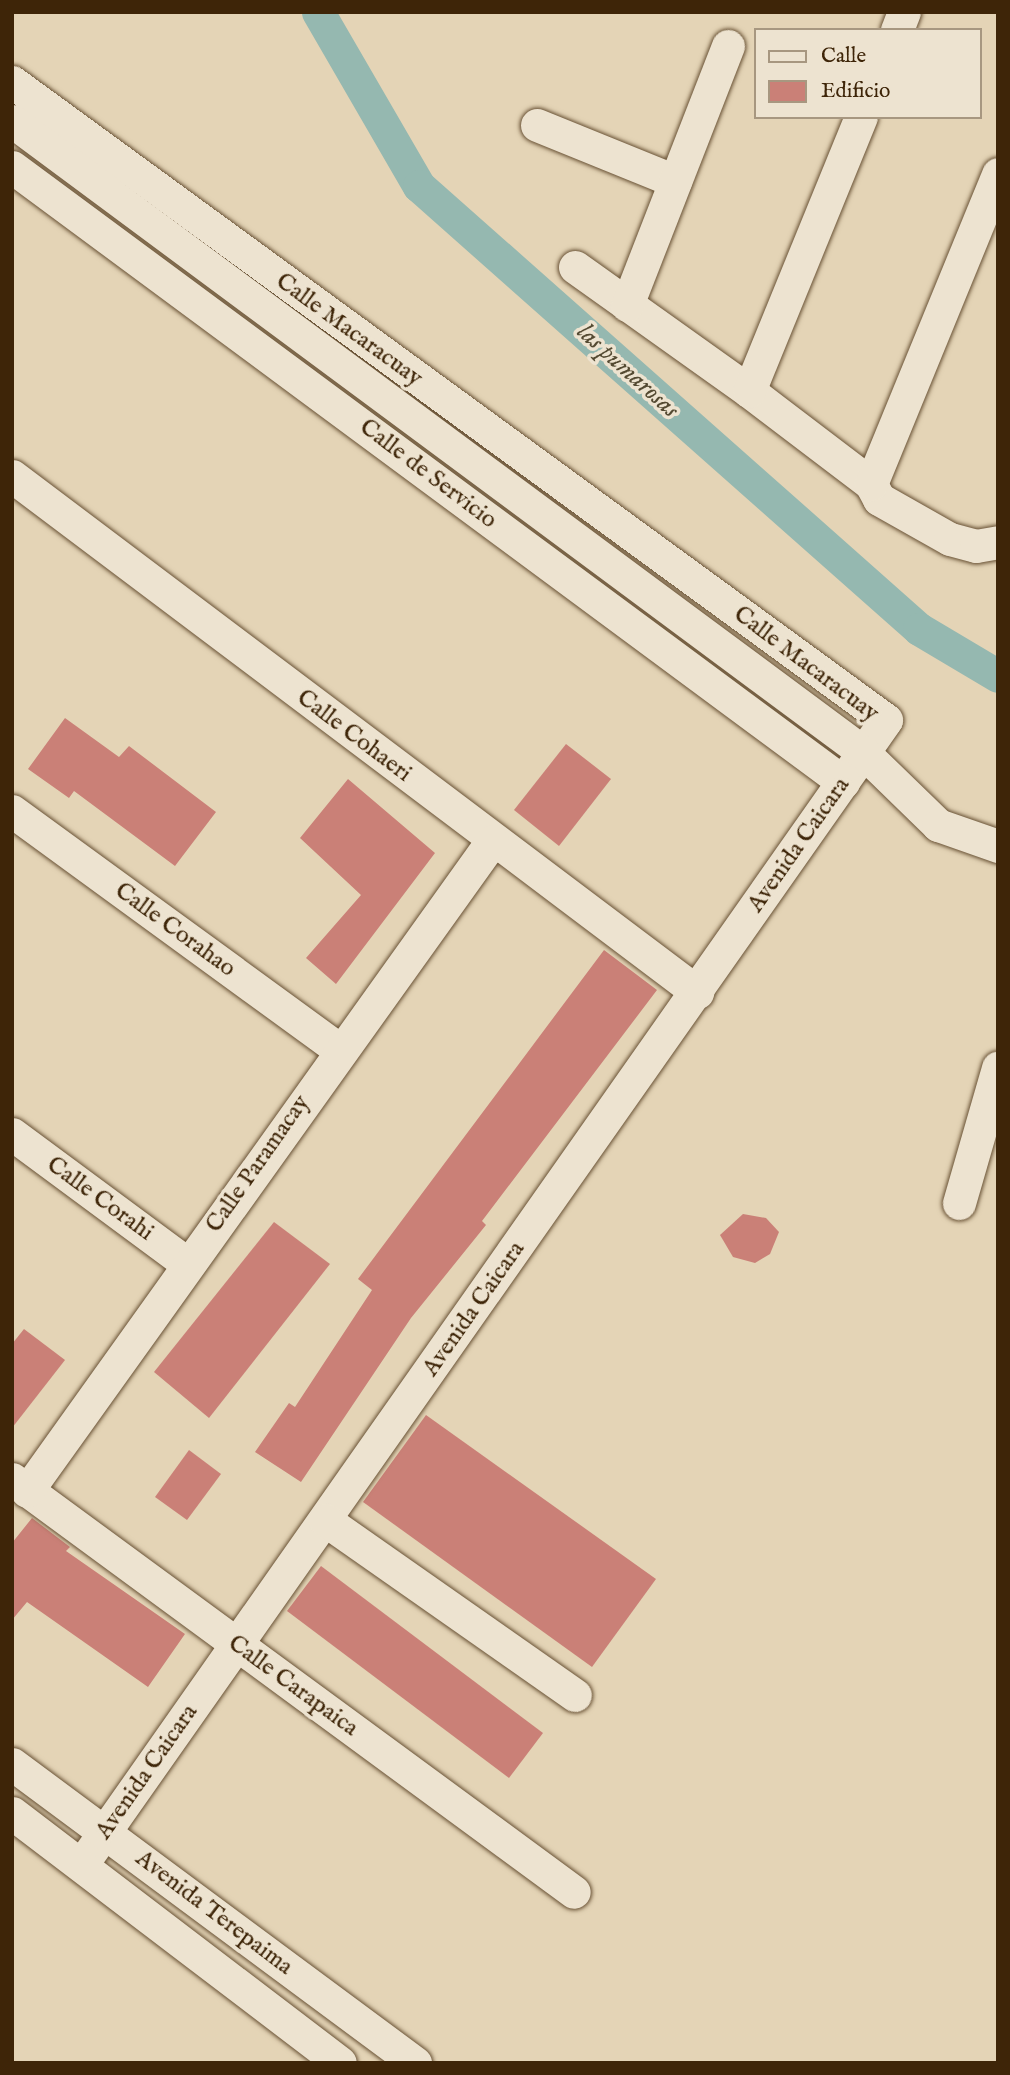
<!DOCTYPE html>
<style>
body{margin:0}
#map{position:relative;width:1010px;height:2075px;overflow:hidden;background:#e4d4b6;font-family:"IM FELL English",serif}
div>[style]{position:absolute}
.canal>*{height:33px;margin:-16.5px;padding:0 16.5px;transform-origin:16.5px;border-radius:16.5px;background:#95b8b0}
.building>*{inset:0;background:#ca8077}
.roads{filter:drop-shadow(0 0 2px #685134) drop-shadow(0 0 2px #685134)}
.minor>*{height:33px;margin:-16.5px;padding:0 16.5px;transform-origin:16.5px;border-radius:16.5px;background:#ede3d0}
span{translate:-50% -50%;white-space:nowrap;text-align:center;line-height:1.15;-webkit-text-stroke:7px #ede3d0;paint-order:stroke}
.street-label{font-size:24px;color:#3e2508}
.water-label{font-size:26px;color:#544a32;font-style:italic}
.frame{position:absolute;inset:0;border:14px solid #3e2508;pointer-events:none}
.legend{position:absolute;left:754px;top:28px;width:228px;height:91px;box-sizing:border-box;background:#ede3d0;border:2px solid #a79780;margin:0;padding:9px 12px;list-style:none;font-size:21px;color:#3e2508}
.legend li{display:flex;align-items:center;gap:14px;height:35px}
.legend b{width:35px;border:2px solid #a79780}
</style>
<div id="map">
<div class="canal">
<i style="left:318px;top:12px;width:201px;rotate:59.9deg"></i>
<i style="left:419px;top:186px;width:668px;rotate:41.54deg"></i>
<i style="left:919px;top:629px;width:92px;rotate:30.7deg"></i>
</div>
<div class="building">
<i style="clip-path:polygon(65px 718px,119px 757px,129px 746px,216px 812px,175px 866px,74px 791px,69px 798px,28px 769px)"></i>
<i style="clip-path:polygon(566px 744px,611px 779px,559px 846px,514px 810px)"></i>
<i style="clip-path:polygon(348px 779px,435px 853px,336px 984px,306px 958px,361px 895px,300px 838px)"></i>
<i style="clip-path:polygon(604px 950px,657px 990px,482px 1221px,486px 1225px,411px 1318px,301px 1482px,255px 1452px,289px 1403px,295px 1407px,372px 1290px,358px 1279px)"></i>
<i style="clip-path:polygon(743px 1214px,766px 1218px,779px 1232px,770px 1254px,755px 1263px,733px 1257px,720px 1235px)"></i>
<i style="clip-path:polygon(274px 1222px,330px 1264px,209px 1418px,154px 1372px)"></i>
<i style="clip-path:polygon(24px 1329px,65px 1360px,12px 1428px,12px 1344px)"></i>
<i style="clip-path:polygon(426px 1415px,656px 1579px,592px 1667px,363px 1502px)"></i>
<i style="clip-path:polygon(189px 1450px,221px 1474px,187px 1520px,155px 1497px)"></i>
<i style="clip-path:polygon(32px 1518px,70px 1547px,66px 1551px,185px 1634px,148px 1687px,27px 1602px,12px 1620px,12px 1543px)"></i>
<i style="clip-path:polygon(321px 1566px,543px 1733px,509px 1778px,287px 1611px)"></i>
</div>
<div class="roads">
<div class="minor">
<i style="left:897px;top:30px;width:19px;rotate:-69deg"></i>
<i style="left:12px;top:82px;width:1082px;rotate:36.13deg"></i>
<i style="left:886px;top:720px;width:1398px;rotate:125.1deg"></i>
<i style="left:12px;top:121px;width:1059px;rotate:36.56deg"></i>
<i style="left:863px;top:752px;width:105px;rotate:44.2deg"></i>
<i style="left:938px;top:825px;width:64px;rotate:19.3deg"></i>
<i style="left:537px;top:125px;width:149px;rotate:22.1deg"></i>
<i style="left:12px;top:167px;width:1034px;rotate:36.5deg"></i>
<i style="left:575px;top:267px;width:214px;rotate:35.5deg"></i>
<i style="left:749px;top:391px;width:153px;rotate:37.3deg"></i>
<i style="left:871px;top:484px;width:17px;rotate:62deg"></i>
<i style="left:879px;top:499px;width:81px;rotate:29.4deg"></i>
<i style="left:950px;top:539px;width:27px;rotate:15deg"></i>
<i style="left:976px;top:546px;width:22px;rotate:-10deg"></i>
<i style="left:627px;top:305px;width:278px;rotate:-68.7deg"></i>
<i style="left:749px;top:391px;width:296px;rotate:-67.8deg"></i>
<i style="left:12px;top:476px;width:858px;rotate:36.99deg"></i>
<i style="left:871px;top:484px;width:335px;rotate:-67.7deg"></i>
<i style="left:12px;top:811px;width:404px;rotate:36.1deg"></i>
<i style="left:12px;top:1134px;width:219px;rotate:36.5deg"></i>
<i style="left:959px;top:1203px;width:141px;rotate:-73.9deg"></i>
<i style="left:12px;top:1479px;width:697px;rotate:36.31deg"></i>
<i style="left:27px;top:1491px;width:799px;rotate:-54.42deg"></i>
<i style="left:325px;top:1520px;width:305px;rotate:35deg"></i>
<i style="left:12px;top:1764px;width:502px;rotate:36.57deg"></i>
<i style="left:12px;top:1813px;width:412px;rotate:37.3deg"></i>
</div>
</div>
<div class="street-label">
<span style="left:349px;top:330px;rotate:36deg">Calle Macaracuay</span>
<span style="left:428px;top:474px;rotate:37deg">Calle de Servicio</span>
<span style="left:806px;top:664px;rotate:37deg">Calle Macaracuay</span>
<span style="left:354px;top:736px;rotate:37deg">Calle Cohaeri</span>
<span style="left:799px;top:845px;rotate:-55deg">Avenida Caicara</span>
<span style="left:175px;top:930px;rotate:36deg">Calle Corahao</span>
<span style="left:258px;top:1164px;rotate:-55deg">Calle Paramacay</span>
<span style="left:100px;top:1199px;rotate:36deg">Calle Corahi</span>
<span style="left:474px;top:1309px;rotate:-55deg">Avenida Caicara</span>
<span style="left:293px;top:1686px;rotate:36deg">Calle Carapaica</span>
<span style="left:147px;top:1772px;rotate:-55deg">Avenida Caicara</span>
<span style="left:214px;top:1913px;rotate:37deg">Avenida Terepaima</span>
</div>
<div class="water-label">
<span style="left:628px;top:371px;rotate:42deg">las pumarosas</span>
</div>
<div class="frame"></div>
<ul class="legend">
<li><b style="height:9px;background:#ede3d0"></b>Calle</li>
<li><b style="height:19px;background:#ca8077"></b>Edificio</li>
</ul>
</div>
